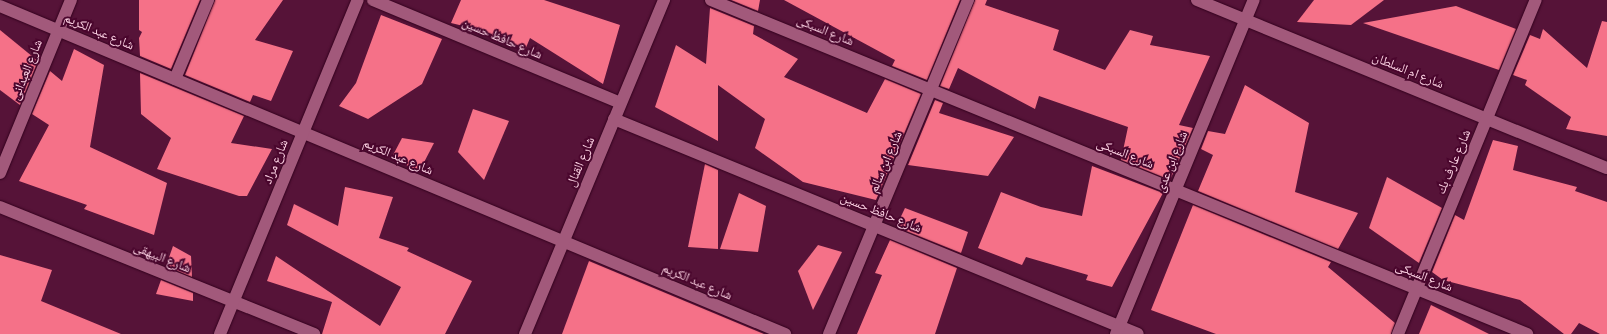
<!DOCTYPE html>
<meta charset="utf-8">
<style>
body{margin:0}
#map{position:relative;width:1607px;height:334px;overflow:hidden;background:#561338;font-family:"Crimson Pro","Noto Naskh Arabic",serif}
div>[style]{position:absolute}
.building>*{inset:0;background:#f57188}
.roads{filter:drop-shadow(0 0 1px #33021e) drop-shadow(0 0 1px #33021e)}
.minor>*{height:12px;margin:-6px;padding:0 6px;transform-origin:6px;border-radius:6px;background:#a2597b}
span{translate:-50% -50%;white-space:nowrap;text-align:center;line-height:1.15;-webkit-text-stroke:4px #4a062d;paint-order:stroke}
.street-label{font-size:13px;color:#fdd3e4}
</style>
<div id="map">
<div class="building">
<i style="clip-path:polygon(139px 0,200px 0,171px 69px,140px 56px,139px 38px,142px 32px,139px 30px)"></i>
<i style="clip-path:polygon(215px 0,283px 0,255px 40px,293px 51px,271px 101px,253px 95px,250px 102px,185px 75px)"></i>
<i style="clip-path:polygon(461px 0,544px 0,620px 25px,603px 84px,530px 38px,525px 50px,472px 28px,451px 23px)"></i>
<i style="clip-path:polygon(731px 0,760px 0,758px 11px)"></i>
<i style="clip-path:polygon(784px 0,960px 0,927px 80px,892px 66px,895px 60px)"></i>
<i style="clip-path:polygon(975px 0,987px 0,985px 5px,1059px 30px,1053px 50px,1105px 70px,1130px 30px,1153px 36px,1150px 45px,1210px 56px,1179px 125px,1193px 128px,1170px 180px,1121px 160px,1128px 127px,1039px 96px,1035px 109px,958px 68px,949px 89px,940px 86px)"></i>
<i style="clip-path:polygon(1314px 0,1384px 0,1351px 25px,1297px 22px)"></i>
<i style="clip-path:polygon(1456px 6px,1516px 29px,1499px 70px,1363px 23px)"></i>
<i style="clip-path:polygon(710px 8px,754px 26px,753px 34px,798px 59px,784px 77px,867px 113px,885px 79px,921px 94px,876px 200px,803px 182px,755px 148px,765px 119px,718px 85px,718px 141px,655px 107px,676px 45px,706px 64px)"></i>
<i style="clip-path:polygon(381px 15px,442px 39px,422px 84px,368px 119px,339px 106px,356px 83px)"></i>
<i style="clip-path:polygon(1602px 21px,1607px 22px,1607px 136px,1566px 129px,1571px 117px,1525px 85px,1527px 80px,1513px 75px,1530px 35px,1540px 39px,1543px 29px,1587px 68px)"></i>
<i style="clip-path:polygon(0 30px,38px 61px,20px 105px,0 90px)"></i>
<i style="clip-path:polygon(74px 49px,104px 65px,90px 147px,167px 183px,154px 235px,84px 209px,87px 205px,19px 181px,49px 125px,32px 114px,50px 71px,62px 81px)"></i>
<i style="clip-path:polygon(140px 73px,244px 116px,231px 143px,272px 149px,247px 196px,239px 196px,157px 169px,171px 138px,141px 114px)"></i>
<i style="clip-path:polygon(1245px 85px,1309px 123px,1295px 192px,1358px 213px,1338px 249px,1198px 191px,1213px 155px,1201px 149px,1208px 131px,1225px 134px)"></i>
<i style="clip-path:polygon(935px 100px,943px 103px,939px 113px,1014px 137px,988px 176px,908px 165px)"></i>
<i style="clip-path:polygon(473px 109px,509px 121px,484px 180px,458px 152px)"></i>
<i style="clip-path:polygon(402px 138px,434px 143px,419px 172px,392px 157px)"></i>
<i style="clip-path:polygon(1493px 140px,1518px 146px,1513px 170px,1577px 187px,1575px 191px,1607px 202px,1607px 334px,1600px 334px,1579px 323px,1571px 334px,1564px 334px,1520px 300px,1443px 280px,1432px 272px,1455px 215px,1464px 220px)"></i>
<i style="clip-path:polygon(705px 164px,718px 170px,718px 249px,688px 247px)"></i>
<i style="clip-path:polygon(1092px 166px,1163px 193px,1112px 287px,1086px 280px,1088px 275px,1026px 257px,1022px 265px,978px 248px,1001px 192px,1041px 207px,1082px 216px)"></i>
<i style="clip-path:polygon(1387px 177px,1442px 208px,1419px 263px,1369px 228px)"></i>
<i style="clip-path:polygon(345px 187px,393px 197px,379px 238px,409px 248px,407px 251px,472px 281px,445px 334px,322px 334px,332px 302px,267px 281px,276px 256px,380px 326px,401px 287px,287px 225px,294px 204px,338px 226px)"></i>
<i style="clip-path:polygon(739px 193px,766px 206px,758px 252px,720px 249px)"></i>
<i style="clip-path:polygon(1193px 205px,1331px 262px,1328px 267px,1395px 323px,1391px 334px,1216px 334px,1151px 310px)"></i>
<i style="clip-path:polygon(905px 208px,968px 232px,961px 253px,896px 227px)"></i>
<i style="clip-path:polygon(890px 240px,957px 268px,935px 334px,857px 334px,882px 275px,875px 273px)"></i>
<i style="clip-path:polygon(818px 245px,842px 252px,813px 310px,798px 271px)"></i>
<i style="clip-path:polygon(173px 246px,191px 256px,192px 277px,166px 266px)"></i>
<i style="clip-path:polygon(0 255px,52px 270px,41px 301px,121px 334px,0 334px)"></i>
<i style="clip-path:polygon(589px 261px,764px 334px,562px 334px)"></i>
<i style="clip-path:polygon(161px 280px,193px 293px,193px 301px,156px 294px)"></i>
<i style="clip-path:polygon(1431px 305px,1489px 334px,1419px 334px)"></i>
</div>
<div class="roads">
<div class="minor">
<i style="left:373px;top:0;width:268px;rotate:22.6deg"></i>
<i style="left:711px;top:0;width:882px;rotate:22.26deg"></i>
<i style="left:1197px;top:0;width:443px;rotate:22.3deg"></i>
<i style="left:0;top:6px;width:851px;rotate:22.68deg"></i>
<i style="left:175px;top:79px;width:86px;rotate:-67.3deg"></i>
<i style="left:614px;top:119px;width:566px;rotate:22.31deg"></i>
<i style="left:0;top:173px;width:187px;rotate:-67.7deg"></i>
<i style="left:0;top:207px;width:339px;rotate:22deg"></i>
<i style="left:220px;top:334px;width:361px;rotate:-67.6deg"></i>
<i style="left:525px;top:334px;width:362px;rotate:-67.4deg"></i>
<i style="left:829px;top:334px;width:362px;rotate:-67.4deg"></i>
<i style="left:1116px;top:334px;width:361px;rotate:-67.6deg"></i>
<i style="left:1398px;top:334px;width:361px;rotate:-67.6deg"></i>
</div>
</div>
<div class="street-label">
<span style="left:825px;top:31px;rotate:22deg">شارع السبكى</span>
<span style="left:99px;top:32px;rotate:23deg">شارع عبد الكريم</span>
<span style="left:502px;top:39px;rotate:23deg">شارع حافظ حسين</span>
<span style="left:27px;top:70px;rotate:-68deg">شارع العبدانى</span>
<span style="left:1408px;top:71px;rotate:22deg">شارع ام السلطان</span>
<span style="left:1125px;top:154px;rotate:22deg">شارع السبكى</span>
<span style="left:398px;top:157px;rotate:23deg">شارع عبد الكريم</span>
<span style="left:276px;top:162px;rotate:-68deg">شارع مراد</span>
<span style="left:581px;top:162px;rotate:-67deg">شارع القنال</span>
<span style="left:886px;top:162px;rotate:-67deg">شارع ابن سالم</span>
<span style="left:1172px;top:162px;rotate:-68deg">شارع ابن عدى</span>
<span style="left:1454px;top:162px;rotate:-67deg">شارع عارف بك</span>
<span style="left:881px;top:213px;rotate:22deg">شارع حافظ حسين</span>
<span style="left:162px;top:258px;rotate:22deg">شارع البيهقى</span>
<span style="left:1424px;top:277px;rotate:22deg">شارع السبكى</span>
<span style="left:697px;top:282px;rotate:23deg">شارع عبد الكريم</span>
</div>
</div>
